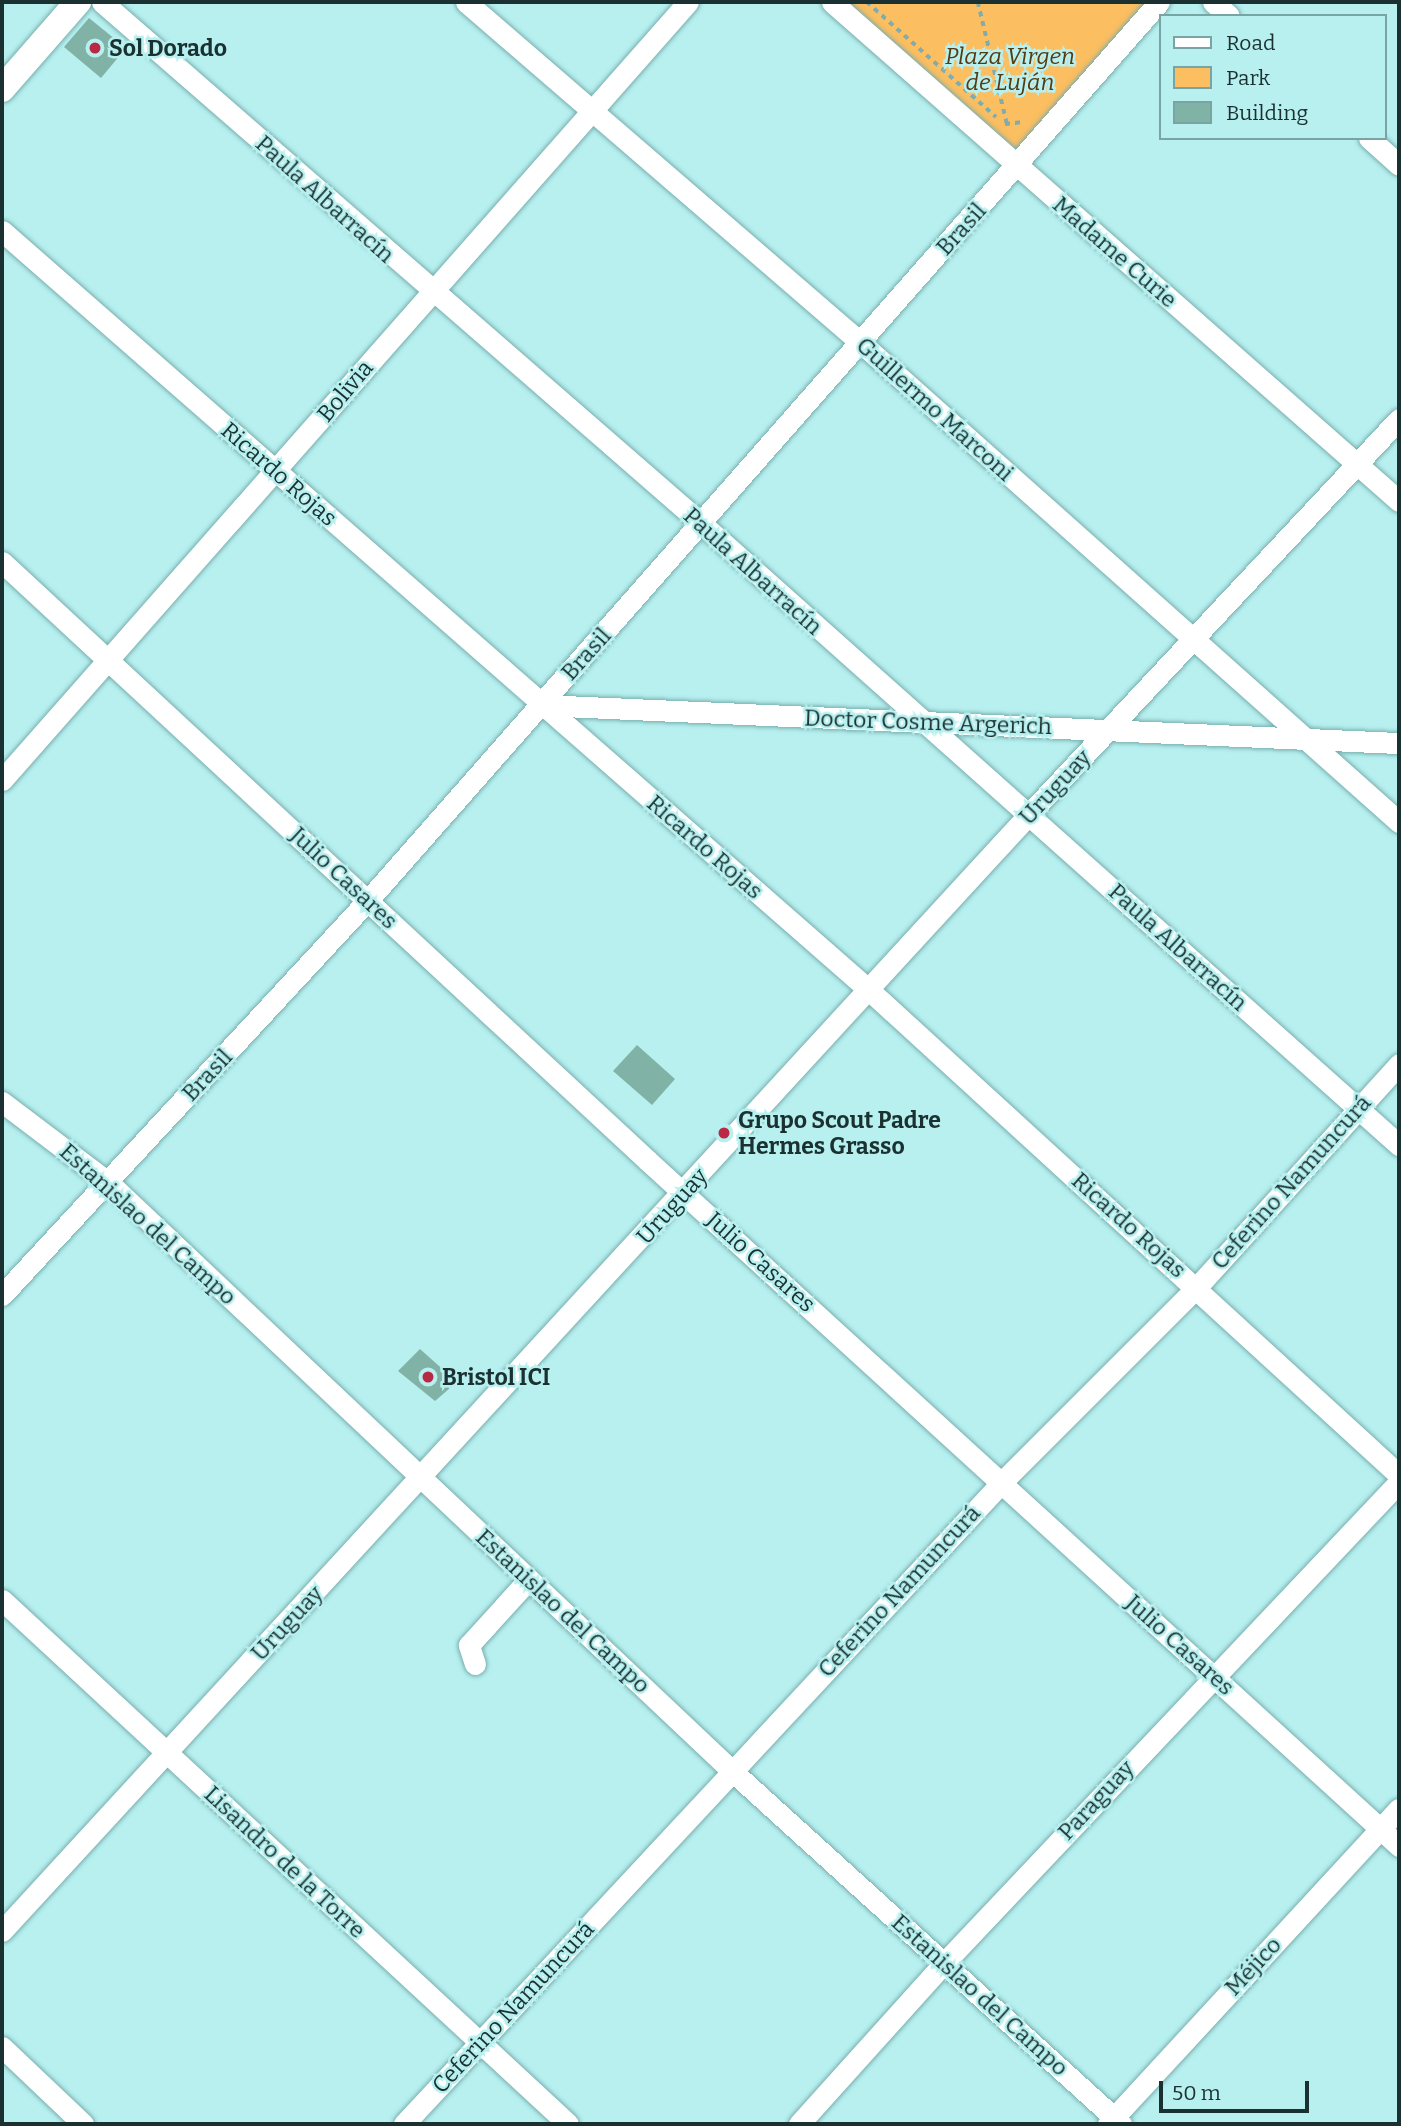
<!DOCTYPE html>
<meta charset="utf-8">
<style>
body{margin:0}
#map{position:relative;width:1401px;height:2126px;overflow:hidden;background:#b8f0f0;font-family:Bitter,serif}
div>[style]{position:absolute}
.green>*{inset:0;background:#fbbe60}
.building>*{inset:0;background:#80b2a5}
.path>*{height:3.5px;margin-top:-1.75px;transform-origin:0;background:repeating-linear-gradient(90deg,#80acac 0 5px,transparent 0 10px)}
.roads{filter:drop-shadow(0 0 2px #78aeae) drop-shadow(0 0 2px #78aeae)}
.minor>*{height:21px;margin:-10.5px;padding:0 10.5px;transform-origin:10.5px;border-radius:10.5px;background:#fff}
.major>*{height:26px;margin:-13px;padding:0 13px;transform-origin:13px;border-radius:13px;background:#fff}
.dots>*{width:19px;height:19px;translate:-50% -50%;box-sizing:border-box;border:4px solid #b8f0f0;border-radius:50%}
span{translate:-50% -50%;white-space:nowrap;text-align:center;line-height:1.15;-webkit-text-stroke:5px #b8f0f0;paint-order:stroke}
.poi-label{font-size:23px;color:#1b3131;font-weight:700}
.left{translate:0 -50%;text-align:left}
.park-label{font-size:23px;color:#543b12;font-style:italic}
.street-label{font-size:23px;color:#1b3131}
.frame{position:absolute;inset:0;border:4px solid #1b3131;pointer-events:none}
.legend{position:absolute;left:1159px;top:14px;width:228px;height:126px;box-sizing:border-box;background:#b8f0f0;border:2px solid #79a4a4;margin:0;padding:9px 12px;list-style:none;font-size:21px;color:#1b3131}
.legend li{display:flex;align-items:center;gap:14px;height:35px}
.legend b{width:35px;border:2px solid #79a4a4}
.scale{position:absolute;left:1159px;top:2081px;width:150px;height:32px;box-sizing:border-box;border:4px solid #1b3131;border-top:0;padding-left:9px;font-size:21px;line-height:24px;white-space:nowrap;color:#1b3131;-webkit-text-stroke:5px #b8f0f0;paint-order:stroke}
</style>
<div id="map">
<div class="green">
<i style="clip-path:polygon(832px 2px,1159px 2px,1016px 167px)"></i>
</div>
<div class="building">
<i style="clip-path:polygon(89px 18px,126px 48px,101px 78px,64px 47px)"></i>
<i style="clip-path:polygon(637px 1045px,675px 1079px,652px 1105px,613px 1071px)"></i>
<i style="clip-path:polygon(420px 1349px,457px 1382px,435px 1401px,398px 1371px)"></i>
</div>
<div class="path">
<i style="left:867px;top:2px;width:173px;rotate:41.7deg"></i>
<i style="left:978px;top:2px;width:125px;rotate:76.6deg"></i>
<i style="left:1005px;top:124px;width:19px;rotate:-6deg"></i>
</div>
<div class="roads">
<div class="minor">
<i style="left:102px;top:2px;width:795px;rotate:41.02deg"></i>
<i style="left:702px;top:524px;width:934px;rotate:41.7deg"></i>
<i style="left:466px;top:2px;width:520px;rotate:40.79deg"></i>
<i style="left:860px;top:342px;width:722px;rotate:41.69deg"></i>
<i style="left:832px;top:2px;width:755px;rotate:41.35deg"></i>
<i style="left:1213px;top:2px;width:21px;rotate:41deg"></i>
<i style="left:1369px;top:138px;width:40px;rotate:42deg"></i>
<i style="left:2px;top:231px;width:1152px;rotate:41.2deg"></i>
<i style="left:869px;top:990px;width:718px;rotate:42.46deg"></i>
<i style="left:2px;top:562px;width:880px;rotate:42.83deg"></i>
<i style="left:647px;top:1160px;width:1018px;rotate:42.37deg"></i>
<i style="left:541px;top:705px;width:859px;rotate:2.54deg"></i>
<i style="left:2px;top:780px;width:1037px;rotate:-48.6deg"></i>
<i style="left:2px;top:1102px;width:134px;rotate:37.1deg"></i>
<i style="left:109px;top:1183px;width:855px;rotate:43.34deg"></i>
<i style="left:731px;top:1770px;width:527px;rotate:42.23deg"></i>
<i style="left:2px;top:1295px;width:540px;rotate:-47.18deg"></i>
<i style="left:369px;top:899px;width:1195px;rotate:-48.63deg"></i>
<i style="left:2px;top:1600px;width:771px;rotate:42.79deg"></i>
<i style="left:475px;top:1664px;width:20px;rotate:-108deg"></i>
<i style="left:469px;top:1645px;width:89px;rotate:-47.7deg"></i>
<i style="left:2px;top:1931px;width:1517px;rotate:-47.4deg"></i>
<i style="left:1029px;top:814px;width:541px;rotate:-46.87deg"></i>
<i style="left:2px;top:2047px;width:112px;rotate:43.5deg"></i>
<i style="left:404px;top:2124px;width:877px;rotate:-47.03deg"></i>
<i style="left:1002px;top:1482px;width:276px;rotate:-45deg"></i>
<i style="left:1197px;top:1287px;width:301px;rotate:-47.8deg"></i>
<i style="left:799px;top:2124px;width:218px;rotate:-48deg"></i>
<i style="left:945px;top:1962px;width:661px;rotate:-46.59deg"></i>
<i style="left:1108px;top:2124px;width:429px;rotate:-47.3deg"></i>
</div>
<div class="major">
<i style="left:2px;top:89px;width:116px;rotate:-48.9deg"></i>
</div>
</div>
<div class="dots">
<i style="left:95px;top:48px;background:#b92844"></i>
<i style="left:724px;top:1133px;background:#b92844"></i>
<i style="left:428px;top:1377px;background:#b92844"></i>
</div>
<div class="poi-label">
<span class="left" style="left:109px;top:48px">Sol Dorado</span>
<span class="left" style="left:738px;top:1133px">Grupo Scout Padre<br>Hermes Grasso</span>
<span class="left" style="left:442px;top:1377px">Bristol ICI</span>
</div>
<div class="park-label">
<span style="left:1010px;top:69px">Plaza Virgen<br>de Luján</span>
</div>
<div class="street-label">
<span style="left:325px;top:199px;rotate:42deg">Paula Albarracín</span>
<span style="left:961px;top:229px;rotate:-48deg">Brasil</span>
<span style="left:1115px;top:252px;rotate:41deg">Madame Curie</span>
<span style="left:345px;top:391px;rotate:-50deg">Bolivia</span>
<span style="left:935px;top:409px;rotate:42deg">Guillermo Marconi</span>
<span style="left:279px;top:474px;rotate:41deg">Ricardo Rojas</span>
<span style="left:753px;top:571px;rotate:42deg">Paula Albarracín</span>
<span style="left:586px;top:654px;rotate:-48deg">Brasil</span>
<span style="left:928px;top:722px;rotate:2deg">Doctor Cosme Argerich</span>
<span style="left:1055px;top:787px;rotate:-47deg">Uruguay</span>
<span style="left:705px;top:847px;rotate:41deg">Ricardo Rojas</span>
<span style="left:344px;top:878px;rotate:43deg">Julio Casares</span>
<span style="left:1178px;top:947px;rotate:42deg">Paula Albarracín</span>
<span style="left:207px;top:1075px;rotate:-47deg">Brasil</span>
<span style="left:1291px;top:1182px;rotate:-48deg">Ceferino Namuncurá</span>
<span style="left:672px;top:1206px;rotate:-48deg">Uruguay</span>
<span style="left:148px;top:1224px;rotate:42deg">Estanislao del Campo</span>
<span style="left:1129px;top:1225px;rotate:42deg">Ricardo Rojas</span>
<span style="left:761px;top:1262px;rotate:42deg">Julio Casares</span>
<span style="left:899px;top:1591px;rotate:-47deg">Ceferino Namuncurá</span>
<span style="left:563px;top:1611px;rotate:43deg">Estanislao del Campo</span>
<span style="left:287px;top:1623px;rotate:-47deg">Uruguay</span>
<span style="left:1180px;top:1645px;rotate:42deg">Julio Casares</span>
<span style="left:1096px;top:1800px;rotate:-47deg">Paraguay</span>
<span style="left:285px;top:1862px;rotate:43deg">Lisandro de la Torre</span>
<span style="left:1253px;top:1966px;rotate:-47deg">Méjico</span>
<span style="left:980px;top:1995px;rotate:42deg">Estanislao del Campo</span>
<span style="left:513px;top:2007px;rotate:-47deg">Ceferino Namuncurá</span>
</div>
<div class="frame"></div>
<ul class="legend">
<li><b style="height:9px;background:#fff"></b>Road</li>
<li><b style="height:19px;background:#fbbe60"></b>Park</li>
<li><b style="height:19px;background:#80b2a5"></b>Building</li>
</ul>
<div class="scale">50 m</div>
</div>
